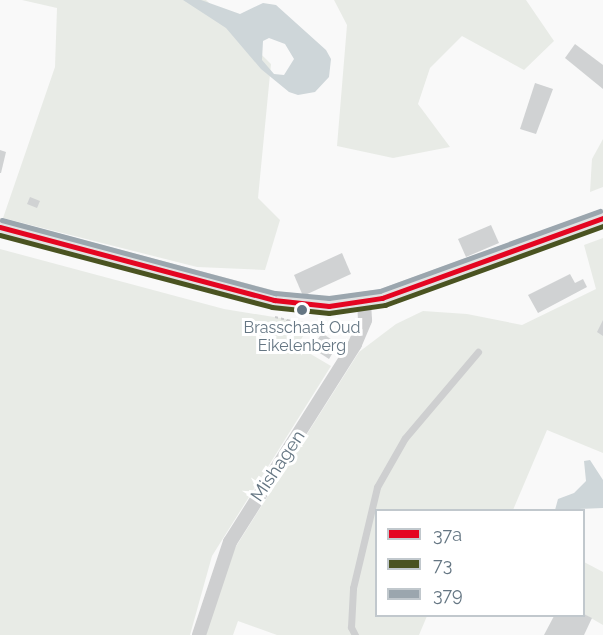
<!DOCTYPE html>
<style>
body{margin:0}
#map{position:relative;width:603px;height:635px;overflow:hidden;background:#f9f9f9;font-family:Raleway,sans-serif}
div>[style]{position:absolute}
.green>*{inset:0;background:#e8ebe6}
.water>*{inset:0;background:#ced6d9}
.building>*{inset:0;background:#d0d2d3}
.path>*{height:2px;margin-top:-1px;transform-origin:0;background:repeating-linear-gradient(90deg,#cbcccd 0 3px,transparent 0 6px)}
.lane>*{height:7px;margin:-3.5px;padding:0 3.5px;transform-origin:3.5px;border-radius:3.5px;background:#cecfd0}
.street>*{height:14px;margin:-7px;padding:0 7px;transform-origin:7px;border-radius:7px;background:#cecfd0}
.secondary>*{height:18px;margin:-9px;padding:0 9px;transform-origin:9px;border-radius:9px;background:#e1e2e2}
.bus-1>*{height:4.5px;margin:-2.25px;padding:0 2.25px;transform-origin:2.25px;border-radius:2.25px;background:#e40521}
.bus-2>*{height:4.5px;margin:-2.25px;padding:0 2.25px;transform-origin:2.25px;border-radius:2.25px;background:#4a5321}
.bus-3>*{height:4.5px;margin:-2.25px;padding:0 2.25px;transform-origin:2.25px;border-radius:2.25px;background:#9ba6ae}
.dots>*{width:16px;height:16px;translate:-50% -50%;box-sizing:border-box;border:3px solid #fff;border-radius:50%}
span{translate:-50% -50%;white-space:nowrap;text-align:center;line-height:1.15;-webkit-text-stroke:6px #fff;paint-order:stroke}
.bus-label{font-size:16px;color:#657683}
.street-label{font-size:18px;color:#657683}
.legend{position:absolute;left:375px;top:509px;width:210px;height:108px;box-sizing:border-box;background:#fff;border:2px solid #c1c8cd;margin:0;padding:8px 10px;list-style:none;font-size:18px;color:#657683}
.legend li{display:flex;align-items:center;gap:12px;height:30px}
.legend b{width:30px;border:2px solid #c1c8cd}
</style>
<div id="map">
<div class="green">
<i style="clip-path:polygon(22px 0,206px 0,271px 64px,258px 198px,280px 220px,265px 270px,197px 267px,3px 218px,55px 67px,57px 8px)"></i>
<i style="clip-path:polygon(334px 0,526px 0,554px 41px,524px 70px,462px 36px,430px 68px,418px 104px,450px 147px,393px 158px,337px 146px,347px 25px)"></i>
<i style="clip-path:polygon(603px 139px,603px 187px,590px 192px,592px 159px)"></i>
<i style="clip-path:polygon(603px 238px,603px 453px,547px 430px,513px 510px,376px 510px,376px 616px,427px 616px,419px 635px,277px 635px,238px 621px,233px 635px,206px 635px,226px 562px,359px 352px,396px 324px,423px 311px,467px 314px,522px 325px,596px 289px,584px 245px)"></i>
<i style="clip-path:polygon(0 249px,224px 309px,311px 323px,297px 346px,331px 366px,212px 556px,190px 635px,0 635px)"></i>
<i style="clip-path:polygon(584px 562px,603px 572px,603px 625px,584px 614px)"></i>
</div>
<div class="water">
<i style="clip-path:polygon(evenodd,183px 0,201px 0,240px 14px,263px 3px,276px 5px,326px 50px,331px 59px,329px 77px,315px 92px,298px 95px,289px 92px,261px 69px,226px 28px,183px 0,269px 38px,285px 44px,294px 59px,284px 75px,274px 74px,262px 60px,263px 41px,269px 38px)"></i>
<i style="clip-path:polygon(590px 460px,603px 480px,603px 508px,555px 510px,558px 499px,574px 493px,586px 481px,584px 461px)"></i>
</div>
<div class="building">
<i style="clip-path:polygon(575px 44px,603px 65px,603px 89px,565px 58px)"></i>
<i style="clip-path:polygon(535px 83px,553px 89px,536px 134px,520px 129px)"></i>
<i style="clip-path:polygon(0 150px,6px 152px,1px 173px,0 173px)"></i>
<i style="clip-path:polygon(30px 197px,40px 201px,37px 208px,27px 204px)"></i>
<i style="clip-path:polygon(491px 225px,499px 243px,466px 257px,458px 239px)"></i>
<i style="clip-path:polygon(342px 253px,351px 274px,303px 296px,294px 275px)"></i>
<i style="clip-path:polygon(570px 274px,575px 283px,583px 279px,587px 287px,538px 313px,528px 295px)"></i>
<i style="clip-path:polygon(603px 320px,603px 336px,597px 332px)"></i>
<i style="clip-path:polygon(322px 333px,338px 344px,329px 359px,312px 348px)"></i>
<i style="clip-path:polygon(584px 614px,592px 618px,584px 635px,544px 635px,554px 616px)"></i>
</div>
<div class="path">
<i style="left:275px;top:317px;width:57px;rotate:14.3deg"></i>
<i style="left:330px;top:331px;width:19px;rotate:-16deg"></i>
</div>
<div class="lane">
<i style="left:355px;top:635px;width:9px;rotate:-117deg"></i>
<i style="left:351px;top:627px;width:39px;rotate:-87deg"></i>
<i style="left:353px;top:588px;width:104px;rotate:-76.6deg"></i>
<i style="left:377px;top:487px;width:56px;rotate:-60.3deg"></i>
<i style="left:405px;top:438px;width:113px;rotate:-49.7deg"></i>
</div>
<div class="street">
<i style="left:199px;top:635px;width:98px;rotate:-71.6deg"></i>
<i style="left:230px;top:542px;width:234px;rotate:-57.7deg"></i>
<i style="left:355px;top:344px;width:26px;rotate:-67deg"></i>
<i style="left:365px;top:320px;width:18px;rotate:-93deg"></i>
</div>
<div class="secondary">
<i style="left:0;top:227px;width:284px;rotate:14.9deg"></i>
<i style="left:274px;top:300px;width:55px;rotate:6.2deg"></i>
<i style="left:329px;top:306px;width:54px;rotate:-8.6deg"></i>
<i style="left:382px;top:298px;width:235px;rotate:-19.9deg"></i>
</div>
<div class="bus-1">
<i style="left:0;top:227px;width:284px;rotate:14.9deg"></i>
<i style="left:274px;top:300px;width:55px;rotate:6.2deg"></i>
<i style="left:329px;top:306px;width:54px;rotate:-8.6deg"></i>
<i style="left:382px;top:298px;width:235px;rotate:-19.9deg"></i>
</div>
<div class="bus-2">
<i style="left:0;top:235px;width:281px;rotate:14.8deg"></i>
<i style="left:272px;top:307px;width:57px;rotate:6deg"></i>
<i style="left:329px;top:313px;width:57px;rotate:-8.1deg"></i>
<i style="left:385px;top:305px;width:232px;rotate:-19.9deg"></i>
</div>
<div class="bus-3">
<i style="left:2px;top:220px;width:283px;rotate:15deg"></i>
<i style="left:275px;top:293px;width:54px;rotate:5.3deg"></i>
<i style="left:329px;top:298px;width:51px;rotate:-7.8deg"></i>
<i style="left:380px;top:291px;width:234px;rotate:-20deg"></i>
</div>
<div class="dots">
<i style="left:302px;top:310px;background:#657683"></i>
</div>
<div class="bus-label">
<span style="left:302px;top:337px">Brasschaat Oud<br>Eikelenberg</span>
</div>
<div class="street-label">
<span style="left:278px;top:466px;rotate:-56deg">Mishagen</span>
</div>
<ul class="legend">
<li><b style="height:8px;background:#e40521"></b>37a</li>
<li><b style="height:8px;background:#4a5321"></b>73</li>
<li><b style="height:8px;background:#9ba6ae"></b>379</li>
</ul>
</div>
